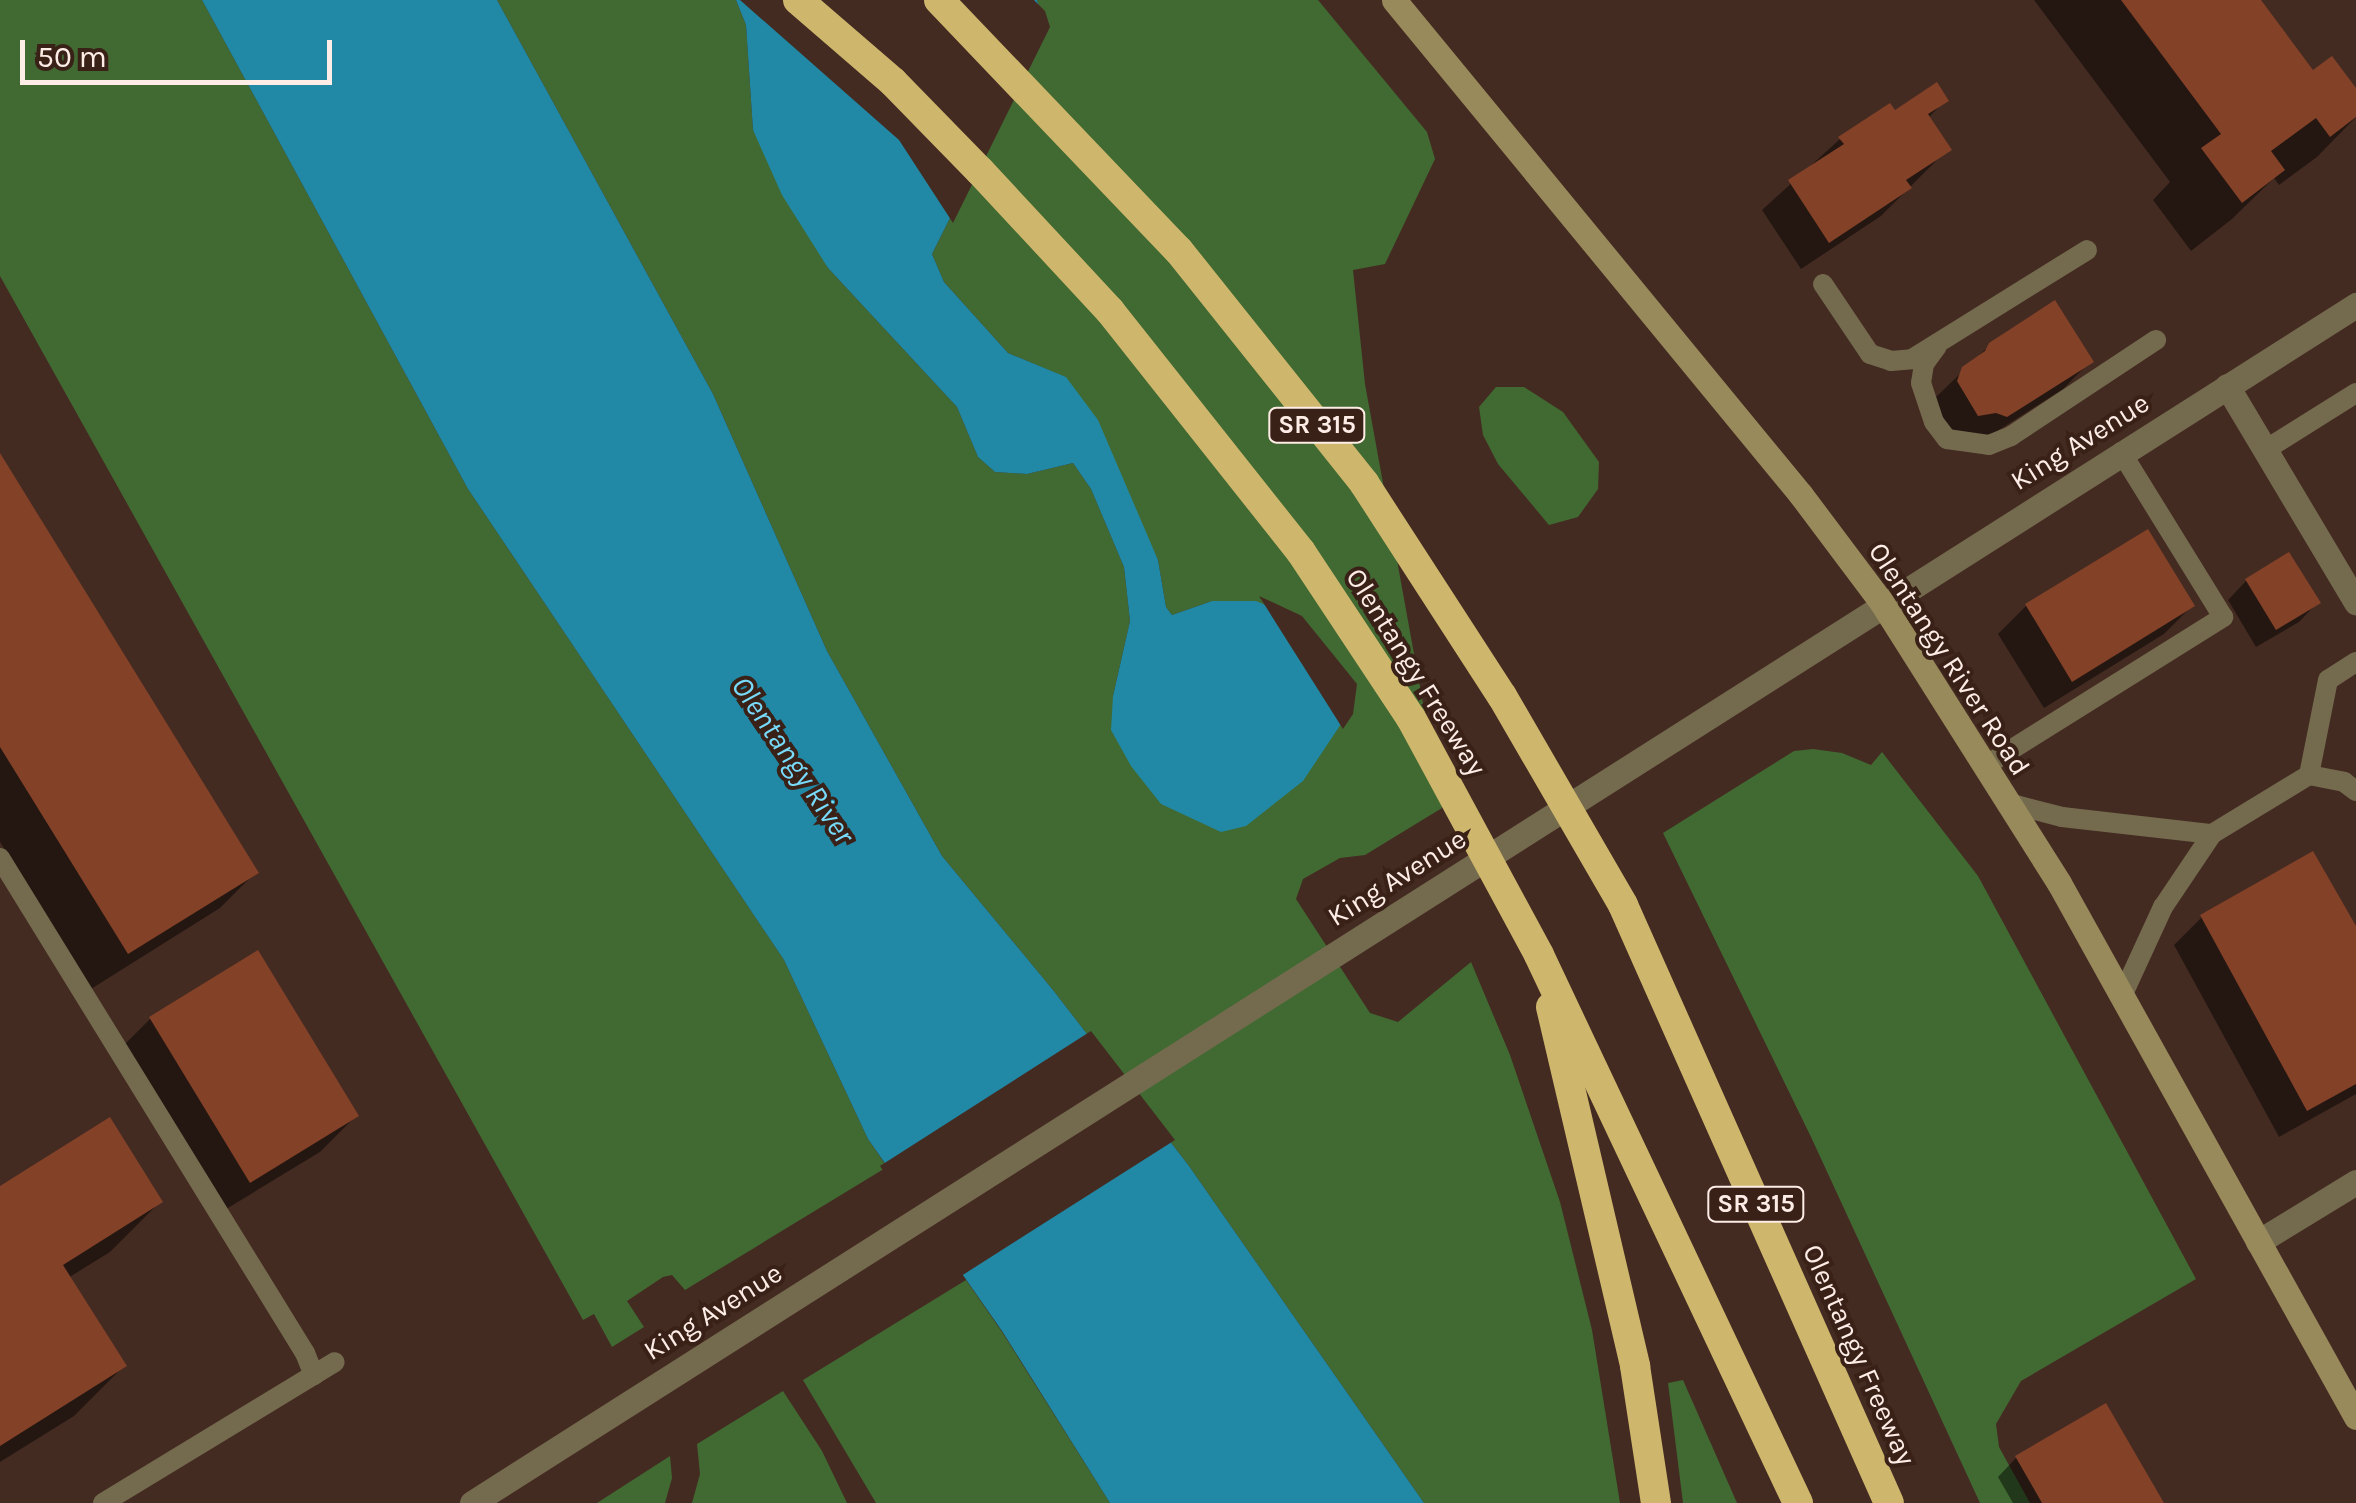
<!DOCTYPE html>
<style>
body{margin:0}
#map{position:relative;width:2356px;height:1503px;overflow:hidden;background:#442b22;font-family:Karla,sans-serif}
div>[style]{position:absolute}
.green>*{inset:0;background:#416932}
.water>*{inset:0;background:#2189a5}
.pier>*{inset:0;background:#442b22}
.shadow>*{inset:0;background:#0007}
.building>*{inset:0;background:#834127}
.service>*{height:20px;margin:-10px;padding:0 10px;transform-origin:10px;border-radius:10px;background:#746b4e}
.minor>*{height:25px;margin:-12.5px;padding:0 12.5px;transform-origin:12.5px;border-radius:12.5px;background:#746b4e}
.tertiary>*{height:25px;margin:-12.5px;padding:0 12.5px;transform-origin:12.5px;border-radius:12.5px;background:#746b4e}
.secondary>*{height:25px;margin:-12.5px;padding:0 12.5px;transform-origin:12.5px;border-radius:12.5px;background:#988a5b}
.motorway>*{height:30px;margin:-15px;padding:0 15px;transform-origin:15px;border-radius:15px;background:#ceb76c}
.motorway-bridge>*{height:30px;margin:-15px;padding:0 15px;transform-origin:15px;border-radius:15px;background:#ceb76c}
span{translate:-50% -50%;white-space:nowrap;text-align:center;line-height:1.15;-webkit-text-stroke:8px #392118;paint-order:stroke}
.shield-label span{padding:2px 8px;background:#392118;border:2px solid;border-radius:8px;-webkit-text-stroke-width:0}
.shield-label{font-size:25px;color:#feede6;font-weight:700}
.street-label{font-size:28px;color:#feede6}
.water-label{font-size:30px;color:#78dbfb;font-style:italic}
.scale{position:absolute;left:20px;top:40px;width:312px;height:45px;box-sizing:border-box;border:5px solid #feede6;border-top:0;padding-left:12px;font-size:30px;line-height:35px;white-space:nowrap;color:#feede6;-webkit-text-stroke:8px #392118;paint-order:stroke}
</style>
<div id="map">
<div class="green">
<i style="clip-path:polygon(0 0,202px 0,468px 489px,784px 960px,868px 1139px,887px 1167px,685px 1290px,672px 1275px,663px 1277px,627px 1301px,644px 1327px,612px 1347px,594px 1314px,583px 1320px,0 276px)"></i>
<i style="clip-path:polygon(497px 0,736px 0,746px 25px,753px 130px,828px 268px,957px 407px,978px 457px,995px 472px,1027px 474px,1073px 463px,1091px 489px,1124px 567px,1130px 621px,1113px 696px,1212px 601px,1172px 615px,1166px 607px,1158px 560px,1065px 377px,1008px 353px,944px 282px,932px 254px,1045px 28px,1037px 0,1318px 0,1427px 132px,1435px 159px,1385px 264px,1353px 270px,1365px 384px,1442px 808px,1365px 855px,1340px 858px,1303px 879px,1296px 899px,1370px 1013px,1398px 1022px,1471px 962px,1510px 1055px,1560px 1202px,1592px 1330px,1620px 1503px,1424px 1503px,1189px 1166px,1053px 990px,942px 856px,827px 651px,713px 394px)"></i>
<i style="clip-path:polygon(1496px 387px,1524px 387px,1563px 412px,1599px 462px,1598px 489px,1578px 517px,1549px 525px,1498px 464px,1483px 435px,1479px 407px)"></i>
<i style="clip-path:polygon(1813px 749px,1842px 753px,1871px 765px,1882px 752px,1978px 876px,2196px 1279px,2021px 1381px,1996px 1424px,1999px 1447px,2030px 1503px,1980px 1503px,1811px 1137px,1663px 833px,1794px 751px)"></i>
<i style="clip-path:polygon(966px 1280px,1002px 1332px,1110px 1503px,876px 1503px,803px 1380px)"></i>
<i style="clip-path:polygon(1683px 1380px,1737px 1503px,1683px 1503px,1668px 1383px)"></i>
<i style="clip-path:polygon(783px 1391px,822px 1451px,847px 1503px,692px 1503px,700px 1474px,697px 1444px)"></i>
<i style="clip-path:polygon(670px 1456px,672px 1478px,665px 1503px,597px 1503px)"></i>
</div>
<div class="water">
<i style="clip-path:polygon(202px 0,497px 0,713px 394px,827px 651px,942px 856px,1053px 990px,1189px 1166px,1424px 1503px,1110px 1503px,1002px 1331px,868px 1139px,784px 960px,468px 489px)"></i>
<i style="clip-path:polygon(736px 0,1037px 0,1045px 28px,932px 254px,944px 282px,1008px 353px,1066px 377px,1098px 420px,1158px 560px,1166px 607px,1172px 615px,1212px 601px,1256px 601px,1299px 619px,1349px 712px,1303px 781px,1246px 826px,1221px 832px,1161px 804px,1131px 766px,1111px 730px,1113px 696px,1130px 621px,1124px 567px,1091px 489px,1073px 463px,1027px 474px,995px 472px,978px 457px,957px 407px,828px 268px,782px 195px,753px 130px,746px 25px)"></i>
</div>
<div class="pier">
<i style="clip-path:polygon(740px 0,1034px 0,1045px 11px,1050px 27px,953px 223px,899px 140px)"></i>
<i style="clip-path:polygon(1259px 596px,1302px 616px,1357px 684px,1353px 714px,1343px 729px)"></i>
<i style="clip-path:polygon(1091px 1031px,1175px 1140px,958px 1278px,880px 1166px)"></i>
</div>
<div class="shadow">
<i style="clip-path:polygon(2034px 0,2257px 0,2312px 73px,2356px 93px,2356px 117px,2317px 157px,2279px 185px,2274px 178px,2232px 219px,2191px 251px,2153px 200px,2170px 182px)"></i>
<i style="clip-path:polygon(1946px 100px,1928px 118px,1948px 149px,1881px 216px,1801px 269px,1762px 210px,1840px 139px,1894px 113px)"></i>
<i style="clip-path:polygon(1990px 345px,2091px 361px,2063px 389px,1977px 444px,1950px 443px,1935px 398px)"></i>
<i style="clip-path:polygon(0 458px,256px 872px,220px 908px,91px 989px,0 842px)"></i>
<i style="clip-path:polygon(2147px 532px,2192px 606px,2164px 634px,2044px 708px,1998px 634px,2026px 606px)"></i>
<i style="clip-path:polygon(2288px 556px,2317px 603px,2299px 622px,2256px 647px,2228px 600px,2246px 581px)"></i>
<i style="clip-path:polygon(2202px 917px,2356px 931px,2356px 1094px,2279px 1137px,2174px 945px)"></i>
<i style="clip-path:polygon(150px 1019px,356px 1116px,320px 1152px,213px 1217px,114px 1055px)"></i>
<i style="clip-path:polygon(0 1189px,160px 1202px,110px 1252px,68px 1278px,124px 1366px,74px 1416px,0 1462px)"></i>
<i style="clip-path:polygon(2016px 1458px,2161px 1503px,2013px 1503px,1998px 1477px)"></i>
</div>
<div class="building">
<i style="clip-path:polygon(2121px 0,2261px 0,2313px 70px,2332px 56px,2356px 88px,2356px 117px,2330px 137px,2316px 118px,2271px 151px,2285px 170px,2242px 203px,2201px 148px,2221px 134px)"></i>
<i style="clip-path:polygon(1937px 82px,1949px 101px,1928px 114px,1952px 150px,1906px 180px,1912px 188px,1829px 243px,1788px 180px,1844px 144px,1838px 137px,1890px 103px,1895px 110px)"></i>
<i style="clip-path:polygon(2055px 300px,2094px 362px,2007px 417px,1996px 413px,1978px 416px,1957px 381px,1962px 367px,1985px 351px,1989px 343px)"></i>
<i style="clip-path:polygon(0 453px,259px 873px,128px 954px,0 747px)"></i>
<i style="clip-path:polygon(2148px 529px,2195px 606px,2072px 682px,2025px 604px)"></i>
<i style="clip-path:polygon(2289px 552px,2321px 603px,2276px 630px,2245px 579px)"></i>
<i style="clip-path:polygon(2313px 851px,2356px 926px,2356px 1084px,2307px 1111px,2200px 915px)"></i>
<i style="clip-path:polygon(258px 950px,359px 1116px,250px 1183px,149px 1017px)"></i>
<i style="clip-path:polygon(110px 1117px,163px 1202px,63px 1265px,127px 1366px,0 1446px,0 1186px)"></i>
<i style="clip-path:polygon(2106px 1403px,2164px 1503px,2042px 1503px,2015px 1456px)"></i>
</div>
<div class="service">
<i style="left:1823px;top:284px;width:84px;rotate:56.1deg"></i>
<i style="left:1870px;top:354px;width:22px;rotate:18deg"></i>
<i style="left:1891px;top:361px;width:21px;rotate:-5deg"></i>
<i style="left:1912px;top:359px;width:206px;rotate:-31.9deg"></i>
<i style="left:1937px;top:346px;width:22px;rotate:126deg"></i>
<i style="left:1924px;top:364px;width:19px;rotate:99deg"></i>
<i style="left:1921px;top:383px;width:41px;rotate:71.6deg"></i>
<i style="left:1934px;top:422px;width:21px;rotate:53deg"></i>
<i style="left:1947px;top:439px;width:42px;rotate:8.1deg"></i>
<i style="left:1989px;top:445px;width:24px;rotate:-22deg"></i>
<i style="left:2011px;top:436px;width:174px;rotate:-33.5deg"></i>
<i style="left:2265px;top:450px;width:107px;rotate:-32.1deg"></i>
<i style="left:1985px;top:766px;width:281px;rotate:-32deg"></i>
<i style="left:2223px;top:617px;width:194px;rotate:-121.7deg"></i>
<i style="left:2309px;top:775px;width:97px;rotate:-78.7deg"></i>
<i style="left:2328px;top:680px;width:33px;rotate:-33deg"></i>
<i style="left:2008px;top:803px;width:56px;rotate:14.5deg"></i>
<i style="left:2062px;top:817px;width:151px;rotate:6.5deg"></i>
<i style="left:0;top:858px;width:581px;rotate:58.36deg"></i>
<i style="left:305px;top:1353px;width:24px;rotate:68deg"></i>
<i style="left:2122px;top:996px;width:98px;rotate:-65.3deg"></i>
<i style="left:2163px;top:907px;width:88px;rotate:-56.1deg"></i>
<i style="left:2212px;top:834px;width:114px;rotate:-31.3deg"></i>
<i style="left:2309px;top:775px;width:36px;rotate:11deg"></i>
<i style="left:2344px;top:782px;width:15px;rotate:37deg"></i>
<i style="left:103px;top:1503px;width:271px;rotate:-31.3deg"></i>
</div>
<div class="minor">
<i style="left:2227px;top:386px;width:252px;rotate:59.2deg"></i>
<i style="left:2258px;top:1242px;width:115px;rotate:-31.5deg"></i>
</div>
<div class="tertiary">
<i style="left:472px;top:1503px;width:2233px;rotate:-32.45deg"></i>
</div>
<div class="secondary">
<i style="left:1394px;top:0;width:641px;rotate:50.57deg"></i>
<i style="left:1801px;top:495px;width:135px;rotate:53.1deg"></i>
<i style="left:1882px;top:603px;width:331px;rotate:57.7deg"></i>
<i style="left:2059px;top:883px;width:611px;rotate:60.92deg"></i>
</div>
<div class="motorway">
<i style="left:798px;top:0;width:125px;rotate:40.8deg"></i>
<i style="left:893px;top:82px;width:124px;rotate:45.7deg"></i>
<i style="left:1623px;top:905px;width:654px;rotate:66.02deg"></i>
<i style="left:1539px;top:955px;width:606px;rotate:64.7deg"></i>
<i style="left:1551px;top:1007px;width:369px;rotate:76.8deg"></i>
<i style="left:1635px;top:1366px;width:139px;rotate:81.3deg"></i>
</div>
<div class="motorway-bridge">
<i style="left:939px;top:0;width:347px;rotate:46.3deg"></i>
<i style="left:1179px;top:251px;width:297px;rotate:51.4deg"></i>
<i style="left:1364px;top:483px;width:254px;rotate:57.1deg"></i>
<i style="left:1502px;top:696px;width:241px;rotate:59.9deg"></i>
<i style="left:980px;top:171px;width:191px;rotate:47.1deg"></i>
<i style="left:1110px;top:311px;width:308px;rotate:51.6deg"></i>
<i style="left:1301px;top:552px;width:199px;rotate:56.5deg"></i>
<i style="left:1411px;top:718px;width:269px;rotate:61.6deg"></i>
</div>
<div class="shield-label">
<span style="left:1317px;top:425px">SR 315</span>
<span style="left:1756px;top:1204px">SR 315</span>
</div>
<div class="street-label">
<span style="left:2080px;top:442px;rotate:-32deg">King Avenue</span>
<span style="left:1949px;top:659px;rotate:57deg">Olentangy River Road</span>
<span style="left:1416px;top:672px;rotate:58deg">Olentangy Freeway</span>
<span style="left:1397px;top:878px;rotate:-32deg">King Avenue</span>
<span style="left:713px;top:1312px;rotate:-32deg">King Avenue</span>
<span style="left:1859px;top:1355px;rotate:66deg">Olentangy Freeway</span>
</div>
<div class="water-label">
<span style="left:793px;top:760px;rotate:56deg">Olentangy River</span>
</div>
<div class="scale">50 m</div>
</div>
